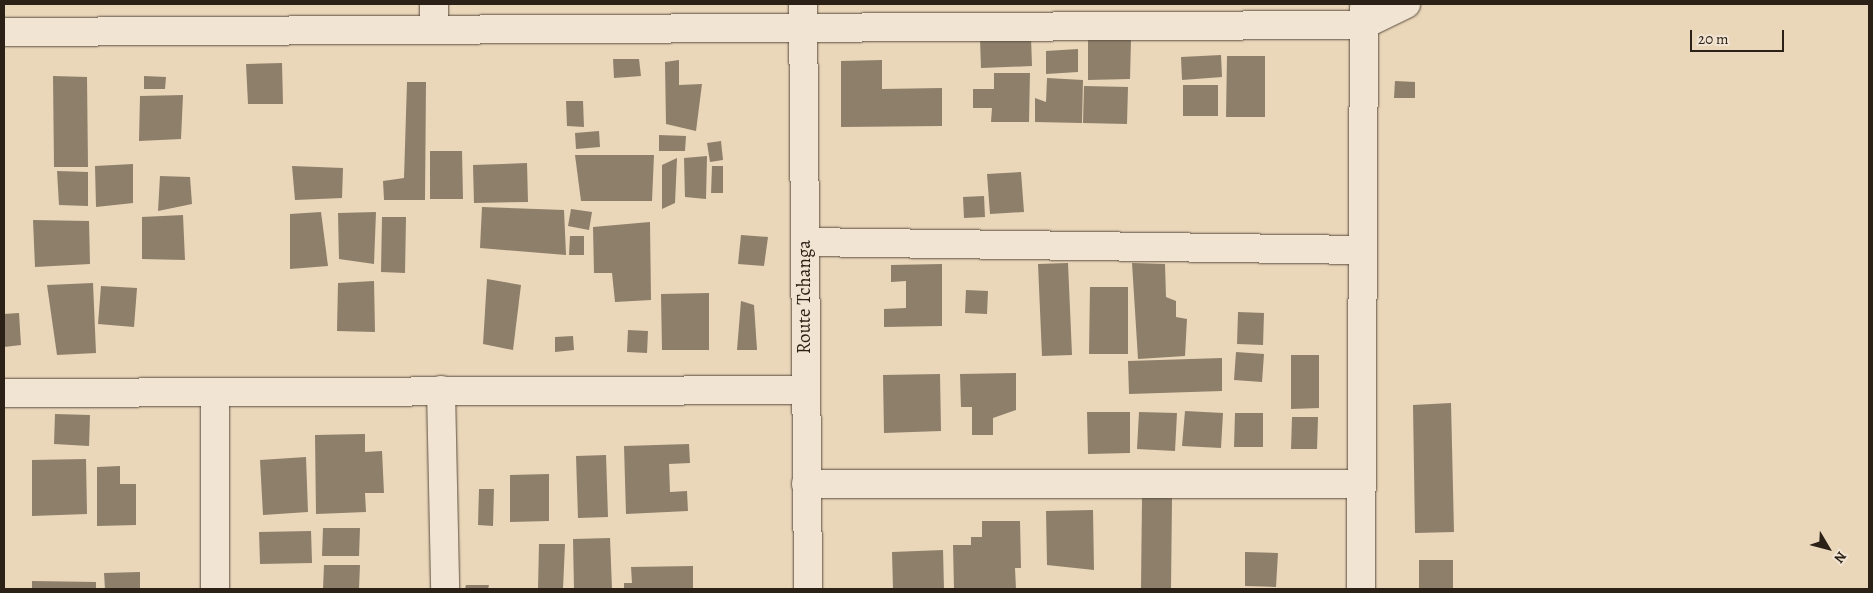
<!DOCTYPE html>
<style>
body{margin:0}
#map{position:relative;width:1873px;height:593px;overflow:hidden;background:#ead6b9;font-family:Alegreya,serif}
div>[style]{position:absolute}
.building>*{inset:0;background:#8e7f6b}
.roads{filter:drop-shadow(0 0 1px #5b4e3f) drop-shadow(0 0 1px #5b4e3f)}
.minor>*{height:28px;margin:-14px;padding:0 14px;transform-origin:14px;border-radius:14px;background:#f1e4d2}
span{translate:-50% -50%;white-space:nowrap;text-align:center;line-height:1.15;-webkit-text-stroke:4.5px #f1e4d2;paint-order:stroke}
.street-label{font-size:19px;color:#2b2116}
.frame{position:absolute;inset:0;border:5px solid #2b2116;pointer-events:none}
.north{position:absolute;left:1803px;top:523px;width:50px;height:50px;-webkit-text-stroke:4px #f1e4d2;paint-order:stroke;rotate:127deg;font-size:14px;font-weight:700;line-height:20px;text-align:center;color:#2b2116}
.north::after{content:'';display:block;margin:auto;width:18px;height:22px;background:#2b2116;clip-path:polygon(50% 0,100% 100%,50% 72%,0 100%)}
.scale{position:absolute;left:1690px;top:30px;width:94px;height:22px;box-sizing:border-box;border:2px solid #2b2116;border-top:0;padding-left:6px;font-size:15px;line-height:18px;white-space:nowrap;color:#2b2116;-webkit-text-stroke:4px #f1e4d2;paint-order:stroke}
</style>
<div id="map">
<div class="building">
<i style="clip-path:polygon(1031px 37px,1032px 66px,981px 68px,980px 39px)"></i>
<i style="clip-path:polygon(1088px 40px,1131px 40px,1130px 79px,1088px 80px)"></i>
<i style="clip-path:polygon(1078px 49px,1078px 72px,1046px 74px,1046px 51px)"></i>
<i style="clip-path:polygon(1221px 55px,1222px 77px,1182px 80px,1181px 57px)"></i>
<i style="clip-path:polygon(1227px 56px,1265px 56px,1265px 117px,1226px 117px)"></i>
<i style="clip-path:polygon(613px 59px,639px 59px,641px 76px,614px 78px)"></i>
<i style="clip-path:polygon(679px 60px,679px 85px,702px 84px,696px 131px,666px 124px,665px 62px)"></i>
<i style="clip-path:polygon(882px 60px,882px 89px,942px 88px,942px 126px,841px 127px,841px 61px)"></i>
<i style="clip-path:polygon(282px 63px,283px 104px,248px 104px,246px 64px)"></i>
<i style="clip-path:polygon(994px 73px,1030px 73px,1029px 122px,991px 122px,992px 108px,973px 108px,973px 89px,994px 89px)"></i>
<i style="clip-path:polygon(53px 76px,87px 77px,88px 167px,54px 167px)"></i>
<i style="clip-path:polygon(144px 76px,166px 77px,165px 89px,144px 89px)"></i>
<i style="clip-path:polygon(1047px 78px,1083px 80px,1082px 123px,1035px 122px,1035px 98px,1046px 102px)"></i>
<i style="clip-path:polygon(1395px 81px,1415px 82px,1415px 98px,1394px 98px)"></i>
<i style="clip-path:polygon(407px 82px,426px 82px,425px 200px,384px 200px,383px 181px,404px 178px)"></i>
<i style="clip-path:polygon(1183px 85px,1218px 85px,1218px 116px,1183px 116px)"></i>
<i style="clip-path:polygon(1084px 86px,1128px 87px,1127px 124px,1083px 123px)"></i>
<i style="clip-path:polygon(183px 95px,181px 139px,139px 141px,140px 96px)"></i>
<i style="clip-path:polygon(566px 101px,583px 101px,584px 127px,567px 126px)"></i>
<i style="clip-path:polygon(599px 131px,600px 147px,576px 149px,575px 133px)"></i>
<i style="clip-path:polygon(659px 135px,686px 136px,685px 151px,659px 151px)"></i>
<i style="clip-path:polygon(721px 141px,723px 160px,710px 162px,707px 143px)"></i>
<i style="clip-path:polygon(430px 151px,462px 151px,463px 199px,430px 199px)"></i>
<i style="clip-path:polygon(575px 155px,654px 155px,652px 201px,581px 201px)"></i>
<i style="clip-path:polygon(707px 156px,706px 199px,685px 197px,684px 158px)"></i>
<i style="clip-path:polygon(677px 158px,675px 203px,662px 209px,662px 165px)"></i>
<i style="clip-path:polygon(527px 163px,528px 202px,474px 203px,473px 165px)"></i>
<i style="clip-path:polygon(133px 164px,133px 203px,96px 207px,95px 166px)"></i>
<i style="clip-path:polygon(292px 166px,343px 168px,342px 198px,295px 200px)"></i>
<i style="clip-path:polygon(712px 166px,723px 166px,723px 193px,711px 193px)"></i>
<i style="clip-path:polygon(57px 171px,88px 172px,88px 206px,59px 205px)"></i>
<i style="clip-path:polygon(1021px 172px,1024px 212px,990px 214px,987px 174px)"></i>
<i style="clip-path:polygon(160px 176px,190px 177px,192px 204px,158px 211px)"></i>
<i style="clip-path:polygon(984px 196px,985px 217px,964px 218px,963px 197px)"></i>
<i style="clip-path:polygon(482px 207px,564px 210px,566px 255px,480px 248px)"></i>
<i style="clip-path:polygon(571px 209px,592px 212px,589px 230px,568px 226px)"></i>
<i style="clip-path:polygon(321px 212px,328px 266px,290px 269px,290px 214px)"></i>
<i style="clip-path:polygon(376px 212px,374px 264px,339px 259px,338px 213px)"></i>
<i style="clip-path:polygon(183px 215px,185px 260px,142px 259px,142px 217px)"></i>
<i style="clip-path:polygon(382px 217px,406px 217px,405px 273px,381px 272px)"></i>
<i style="clip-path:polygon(33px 220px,89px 221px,90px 264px,35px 267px)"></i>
<i style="clip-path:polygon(650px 222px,651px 300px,615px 302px,612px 273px,594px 273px,593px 227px)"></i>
<i style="clip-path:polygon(741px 235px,768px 237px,764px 266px,738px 264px)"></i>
<i style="clip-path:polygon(570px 236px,584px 236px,584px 255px,569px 255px)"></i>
<i style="clip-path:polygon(1068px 263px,1072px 355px,1042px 356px,1038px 264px)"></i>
<i style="clip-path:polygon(1132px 263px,1165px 264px,1166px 297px,1176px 301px,1176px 317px,1187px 319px,1185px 356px,1138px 359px)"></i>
<i style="clip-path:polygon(942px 264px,942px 326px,884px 327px,884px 309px,906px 308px,906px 281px,891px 282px,891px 265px)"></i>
<i style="clip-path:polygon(487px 279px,521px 285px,513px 350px,483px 344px)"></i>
<i style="clip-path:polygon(374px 281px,375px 332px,337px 331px,338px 283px)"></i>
<i style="clip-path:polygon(93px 283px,96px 353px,57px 355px,47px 285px)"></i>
<i style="clip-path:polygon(101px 286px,137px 288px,134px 327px,98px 324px)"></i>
<i style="clip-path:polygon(1090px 287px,1128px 287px,1128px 354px,1089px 354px)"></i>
<i style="clip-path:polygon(966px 290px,988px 291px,987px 314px,965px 313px)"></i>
<i style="clip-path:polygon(709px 293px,709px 350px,662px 350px,661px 294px)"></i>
<i style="clip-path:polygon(741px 301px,754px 305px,757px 350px,737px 350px)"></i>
<i style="clip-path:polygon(1238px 312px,1264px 313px,1263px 345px,1237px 344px)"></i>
<i style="clip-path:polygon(19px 313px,21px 345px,4px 347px,4px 314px)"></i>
<i style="clip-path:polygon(628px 330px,648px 331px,647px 353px,627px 352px)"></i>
<i style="clip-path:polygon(573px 336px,574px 350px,555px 352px,555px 337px)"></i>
<i style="clip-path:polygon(1236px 352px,1264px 354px,1262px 382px,1234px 380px)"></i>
<i style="clip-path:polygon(1291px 355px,1319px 355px,1319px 408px,1291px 409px)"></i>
<i style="clip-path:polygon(1222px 358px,1222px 391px,1129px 394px,1128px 361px)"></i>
<i style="clip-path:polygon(1016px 373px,1016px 410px,993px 418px,993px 435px,972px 435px,972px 407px,961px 407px,960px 374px)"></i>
<i style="clip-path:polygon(940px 374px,941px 431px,884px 433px,883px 375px)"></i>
<i style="clip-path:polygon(1451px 403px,1454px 532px,1415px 533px,1413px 405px)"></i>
<i style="clip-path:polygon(1185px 411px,1223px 413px,1221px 448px,1182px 446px)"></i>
<i style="clip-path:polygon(1087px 412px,1130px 412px,1130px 453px,1088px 454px)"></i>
<i style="clip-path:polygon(1139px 412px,1177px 413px,1175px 451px,1137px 449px)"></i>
<i style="clip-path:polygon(1235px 413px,1263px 413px,1263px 447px,1234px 447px)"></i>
<i style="clip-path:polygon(55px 414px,90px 415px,89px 446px,54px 444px)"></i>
<i style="clip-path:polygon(1292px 417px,1318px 417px,1317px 449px,1291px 449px)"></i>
<i style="clip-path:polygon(365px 434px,365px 452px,382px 451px,384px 493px,365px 493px,366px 512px,316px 514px,315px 435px)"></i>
<i style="clip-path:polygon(689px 444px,690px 463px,669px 464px,670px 492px,687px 491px,688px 511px,626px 514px,624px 446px)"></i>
<i style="clip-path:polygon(606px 455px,608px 517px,578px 518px,576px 456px)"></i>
<i style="clip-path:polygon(306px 457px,308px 512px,263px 515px,260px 460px)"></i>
<i style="clip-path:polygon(86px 459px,87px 514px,32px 516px,32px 460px)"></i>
<i style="clip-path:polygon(120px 466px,120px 484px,136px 484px,136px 525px,97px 526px,97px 467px)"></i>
<i style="clip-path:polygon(549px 474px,549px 521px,510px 522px,510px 475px)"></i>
<i style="clip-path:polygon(479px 489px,494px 489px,493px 526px,478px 525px)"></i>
<i style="clip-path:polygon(1142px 498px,1172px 498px,1171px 588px,1141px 588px)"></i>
<i style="clip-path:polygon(1093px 510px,1094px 570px,1047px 565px,1046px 511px)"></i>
<i style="clip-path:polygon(982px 521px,1020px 521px,1021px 568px,1015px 568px,1016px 589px,954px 589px,953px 545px,971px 545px,971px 537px,982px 537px)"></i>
<i style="clip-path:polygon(323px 528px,360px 528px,359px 556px,322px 556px)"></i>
<i style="clip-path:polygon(311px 531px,312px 563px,260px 564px,259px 532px)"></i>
<i style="clip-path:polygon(610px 538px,612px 589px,574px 589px,573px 539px)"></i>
<i style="clip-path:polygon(539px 544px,565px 544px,563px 589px,538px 589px)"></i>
<i style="clip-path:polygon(943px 550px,944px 589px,893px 589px,892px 552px)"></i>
<i style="clip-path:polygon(1245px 552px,1278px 553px,1276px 587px,1245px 586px)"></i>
<i style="clip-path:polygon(1419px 560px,1453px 560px,1453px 589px,1419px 589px)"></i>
<i style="clip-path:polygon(324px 565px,360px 565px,359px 589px,323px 589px)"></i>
<i style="clip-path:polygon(693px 566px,693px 589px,624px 589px,624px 583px,632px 583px,631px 567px)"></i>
<i style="clip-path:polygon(140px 572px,140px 589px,105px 589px,104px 573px)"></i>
<i style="clip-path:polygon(32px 581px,96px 582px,96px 589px,32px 589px)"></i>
<i style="clip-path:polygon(466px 585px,489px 585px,488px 589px,465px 589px)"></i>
</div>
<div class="roads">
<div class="minor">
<i style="left:803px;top:4px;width:585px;rotate:89.51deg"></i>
<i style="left:434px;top:29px;width:25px;rotate:-90deg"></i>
<i style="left:4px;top:32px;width:1359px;rotate:-0.3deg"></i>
<i style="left:1363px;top:25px;width:48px;rotate:-26deg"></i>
<i style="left:805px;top:242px;width:556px;rotate:0.82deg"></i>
<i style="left:441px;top:390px;width:199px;rotate:88.8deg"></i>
<i style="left:215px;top:392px;width:197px;rotate:90deg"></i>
<i style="left:4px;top:393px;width:802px;rotate:-0.21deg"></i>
<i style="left:806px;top:484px;width:555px"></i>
<i style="left:1361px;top:589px;width:581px;rotate:-89.7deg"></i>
</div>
</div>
<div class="street-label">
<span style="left:805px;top:297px;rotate:-90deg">Route Tchanga</span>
</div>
<div class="frame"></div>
<div class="north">N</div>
<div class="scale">20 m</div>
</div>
